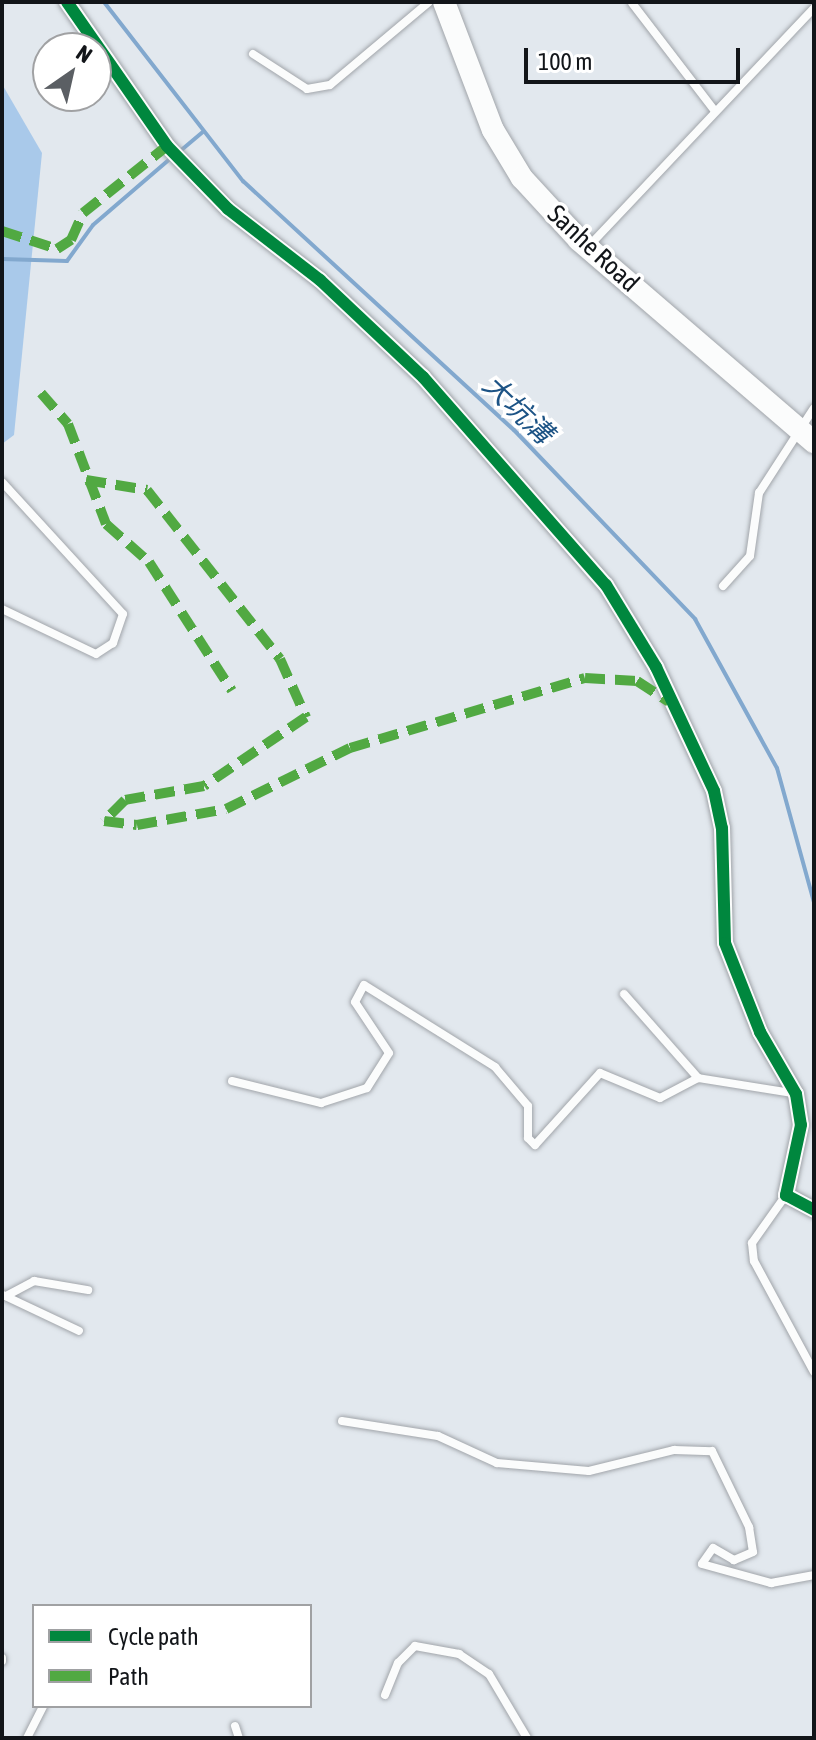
<!DOCTYPE html>
<meta charset="utf-8">
<style>
body{margin:0}
#map{position:relative;width:816px;height:1740px;overflow:hidden;background:#e2e8ee;font-family:"Asap Condensed","Noto Sans TC",sans-serif}
div>[style]{position:absolute}
.forest>*{inset:0;background:#a9c9ea}
.stream>*{height:4px;margin:-2px;padding:0 2px;transform-origin:2px;border-radius:2px;background:#82a8ce}
.roads{filter:drop-shadow(0 0 2px #a1a5aa) drop-shadow(0 0 2px #a1a5aa)}
.service>*{height:8px;margin:-4px;padding:0 4px;transform-origin:4px;border-radius:4px;background:#fbfcfc}
.minor>*{height:16px;margin:-8px;padding:0 8px;transform-origin:8px;border-radius:8px;background:#fbfcfc}
.secondary>*{height:22px;margin:-11px;padding:0 11px;transform-origin:11px;border-radius:11px;background:#fbfcfc}
.quiet>*{height:10px;margin-top:-5px;transform-origin:0;background:repeating-linear-gradient(90deg,#51a942 0 20px,transparent 0 30px)}
.cycleway>*{height:12px;margin:-6px;padding:0 6px;transform-origin:6px;border-radius:6px;background:#00873e}
span{translate:-50% -50%;white-space:nowrap;text-align:center;line-height:1.15;-webkit-text-stroke:7px #fff;paint-order:stroke}
.street-label{font-size:26px;color:#121519}
.water-label{font-size:28px;color:#1c5385;font-style:italic}
.frame{position:absolute;inset:0;border:4px solid #121519;pointer-events:none}
.legend{position:absolute;left:32px;top:1604px;width:280px;height:104px;box-sizing:border-box;background:#fff;border:2px solid #a0a1a3;margin:0;padding:10px 14px;list-style:none;font-size:24px;color:#121519}
.legend li{display:flex;align-items:center;gap:16px;height:40px}
.legend b{width:40px;border:2px solid #a0a1a3}
.north{position:absolute;left:32px;top:32px;width:80px;height:80px;box-sizing:border-box;background:#fff;border:2px solid #a0a1a3;border-radius:50%;rotate:34deg;font-size:22px;font-weight:700;line-height:32px;text-align:center;color:#121519}
.north::after{content:'';display:block;margin:auto;width:28px;height:36px;background:#5b5f64;clip-path:polygon(50% 0,100% 100%,50% 72%,0 100%)}
.scale{position:absolute;left:524px;top:48px;width:216px;height:36px;box-sizing:border-box;border:4px solid #121519;border-top:0;padding-left:10px;font-size:24px;line-height:28px;white-space:nowrap;color:#121519;-webkit-text-stroke:6px #fff;paint-order:stroke}
</style>
<div id="map">
<div class="forest">
<i style="clip-path:polygon(2px 84px,42px 153px,14px 435px,2px 444px)"></i>
</div>
<div class="stream">
<i style="left:104px;top:2px;width:227px;rotate:52.2deg"></i>
<i style="left:243px;top:181px;width:368px;rotate:42.6deg"></i>
<i style="left:514px;top:430px;width:262px;rotate:46.2deg"></i>
<i style="left:695px;top:619px;width:170px;rotate:61.2deg"></i>
<i style="left:777px;top:768px;width:139px;rotate:74.6deg"></i>
<i style="left:179px;top:152px;width:31px;rotate:-40deg"></i>
<i style="left:2px;top:259px;width:65px;rotate:1.8deg"></i>
<i style="left:67px;top:261px;width:44px;rotate:-54.2deg"></i>
<i style="left:93px;top:225px;width:104px;rotate:-40.7deg"></i>
</div>
<div class="roads">
<div class="service">
<i style="left:632px;top:3px;width:136px;rotate:52.5deg"></i>
<i style="left:253px;top:54px;width:64px;rotate:32.9deg"></i>
<i style="left:307px;top:89px;width:23px;rotate:-10deg"></i>
<i style="left:330px;top:85px;width:129px;rotate:-40deg"></i>
<i style="left:588px;top:247px;width:329px;rotate:-46.6deg"></i>
<i style="left:2px;top:482px;width:179px;rotate:47.5deg"></i>
<i style="left:123px;top:614px;width:31px;rotate:109deg"></i>
<i style="left:113px;top:643px;width:20px;rotate:147deg"></i>
<i style="left:96px;top:654px;width:104px;rotate:-154.4deg"></i>
<i style="left:723px;top:586px;width:40px;rotate:-48deg"></i>
<i style="left:750px;top:556px;width:64px;rotate:-81.9deg"></i>
<i style="left:759px;top:493px;width:101px;rotate:-57.1deg"></i>
<i style="left:624px;top:994px;width:112px;rotate:48.6deg"></i>
<i style="left:232px;top:1081px;width:92px;rotate:13.9deg"></i>
<i style="left:321px;top:1103px;width:48px;rotate:-18.1deg"></i>
<i style="left:367px;top:1088px;width:41px;rotate:-57.8deg"></i>
<i style="left:389px;top:1053px;width:61px;rotate:-123.7deg"></i>
<i style="left:355px;top:1002px;width:19px;rotate:-62deg"></i>
<i style="left:364px;top:985px;width:155px;rotate:32deg"></i>
<i style="left:495px;top:1067px;width:51px;rotate:49.8deg"></i>
<i style="left:528px;top:1106px;width:32px;rotate:90deg"></i>
<i style="left:528px;top:1138px;width:10px;rotate:45deg"></i>
<i style="left:535px;top:1145px;width:97px;rotate:-47.9deg"></i>
<i style="left:600px;top:1073px;width:65px;rotate:22.6deg"></i>
<i style="left:660px;top:1098px;width:43px;rotate:-27.8deg"></i>
<i style="left:698px;top:1078px;width:95px;rotate:9.1deg"></i>
<i style="left:786px;top:1195px;width:59px;rotate:125.3deg"></i>
<i style="left:752px;top:1243px;width:18px;rotate:84deg"></i>
<i style="left:754px;top:1261px;width:126px;rotate:61.6deg"></i>
<i style="left:3px;top:1295px;width:84px;rotate:25.3deg"></i>
<i style="left:6px;top:1296px;width:32px;rotate:-28deg"></i>
<i style="left:34px;top:1281px;width:55px;rotate:9.5deg"></i>
<i style="left:342px;top:1421px;width:97px;rotate:8.9deg"></i>
<i style="left:438px;top:1436px;width:65px;rotate:24.6deg"></i>
<i style="left:497px;top:1463px;width:92px;rotate:5deg"></i>
<i style="left:589px;top:1471px;width:88px;rotate:-13.9deg"></i>
<i style="left:674px;top:1450px;width:38px;rotate:2deg"></i>
<i style="left:712px;top:1451px;width:85px;rotate:64deg"></i>
<i style="left:749px;top:1527px;width:25px;rotate:81deg"></i>
<i style="left:753px;top:1552px;width:21px;rotate:157deg"></i>
<i style="left:734px;top:1560px;width:24px;rotate:-150deg"></i>
<i style="left:713px;top:1548px;width:19px;rotate:125deg"></i>
<i style="left:702px;top:1564px;width:72px;rotate:15.4deg"></i>
<i style="left:771px;top:1583px;width:44px;rotate:-10.5deg"></i>
<i style="left:2px;top:1658px;width:3px;rotate:90deg"></i>
<i style="left:385px;top:1695px;width:35px;rotate:-68deg"></i>
<i style="left:398px;top:1663px;width:24px;rotate:-45deg"></i>
<i style="left:415px;top:1646px;width:45px;rotate:10.3deg"></i>
<i style="left:459px;top:1654px;width:36px;rotate:34deg"></i>
<i style="left:489px;top:1674px;width:74px;rotate:59.3deg"></i>
<i style="left:235px;top:1726px;width:13px;rotate:72deg"></i>
<i style="left:27px;top:1738px;width:36px;rotate:-63deg"></i>
</div>
<div class="minor">
<i style="left:67px;top:2px;width:175px;rotate:55.2deg"></i>
<i style="left:167px;top:146px;width:88px;rotate:45.9deg"></i>
<i style="left:228px;top:209px;width:116px;rotate:37.7deg"></i>
<i style="left:320px;top:280px;width:141px;rotate:43.3deg"></i>
<i style="left:423px;top:377px;width:277px;rotate:48.7deg"></i>
<i style="left:606px;top:585px;width:96px;rotate:58.6deg"></i>
<i style="left:656px;top:667px;width:137px;rotate:64.9deg"></i>
<i style="left:714px;top:791px;width:38px;rotate:78deg"></i>
<i style="left:722px;top:828px;width:115px;rotate:88.5deg"></i>
<i style="left:725px;top:943px;width:96px;rotate:68.5deg"></i>
<i style="left:760px;top:1032px;width:72px;rotate:59.9deg"></i>
<i style="left:796px;top:1094px;width:31px;rotate:81deg"></i>
<i style="left:801px;top:1125px;width:72px;rotate:102.1deg"></i>
<i style="left:786px;top:1195px;width:32px;rotate:28deg"></i>
</div>
<div class="secondary">
<i style="left:444px;top:2px;width:137px;rotate:69.1deg"></i>
<i style="left:493px;top:130px;width:56px;rotate:58.9deg"></i>
<i style="left:522px;top:178px;width:84px;rotate:47.4deg"></i>
<i style="left:579px;top:240px;width:310px;rotate:40.7deg"></i>
</div>
</div>
<div class="quiet">
<i style="left:2px;top:231px;width:58px;rotate:18.1deg"></i>
<i style="left:57px;top:249px;width:17px;rotate:-33deg"></i>
<i style="left:71px;top:240px;width:30px;rotate:-66deg"></i>
<i style="left:83px;top:213px;width:107px;rotate:-38.6deg"></i>
<i style="left:41px;top:393px;width:41px;rotate:48.9deg"></i>
<i style="left:68px;top:424px;width:107px;rotate:69.2deg"></i>
<i style="left:106px;top:524px;width:57px;rotate:41.5deg"></i>
<i style="left:149px;top:562px;width:153px;rotate:57.2deg"></i>
<i style="left:86px;top:480px;width:62px;rotate:9.3deg"></i>
<i style="left:147px;top:490px;width:215px;rotate:51.8deg"></i>
<i style="left:280px;top:659px;width:64px;rotate:65.9deg"></i>
<i style="left:306px;top:717px;width:123px;rotate:145.9deg"></i>
<i style="left:204px;top:786px;width:80px;rotate:170deg"></i>
<i style="left:125px;top:800px;width:30px;rotate:135deg"></i>
<i style="left:104px;top:821px;width:33px;rotate:7deg"></i>
<i style="left:137px;top:825px;width:90px;rotate:-10.2deg"></i>
<i style="left:226px;top:809px;width:138px;rotate:-26.2deg"></i>
<i style="left:350px;top:748px;width:245px;rotate:-16.6deg"></i>
<i style="left:585px;top:678px;width:52px;rotate:3.3deg"></i>
<i style="left:637px;top:681px;width:38px;rotate:33deg"></i>
</div>
<div class="cycleway">
<i style="left:67px;top:2px;width:175px;rotate:55.2deg"></i>
<i style="left:167px;top:146px;width:88px;rotate:45.9deg"></i>
<i style="left:228px;top:209px;width:116px;rotate:37.7deg"></i>
<i style="left:320px;top:280px;width:141px;rotate:43.3deg"></i>
<i style="left:423px;top:377px;width:277px;rotate:48.7deg"></i>
<i style="left:606px;top:585px;width:96px;rotate:58.6deg"></i>
<i style="left:656px;top:667px;width:137px;rotate:64.9deg"></i>
<i style="left:714px;top:791px;width:38px;rotate:78deg"></i>
<i style="left:722px;top:828px;width:115px;rotate:88.5deg"></i>
<i style="left:725px;top:943px;width:96px;rotate:68.5deg"></i>
<i style="left:760px;top:1032px;width:72px;rotate:59.9deg"></i>
<i style="left:796px;top:1094px;width:31px;rotate:81deg"></i>
<i style="left:801px;top:1125px;width:72px;rotate:102.1deg"></i>
<i style="left:786px;top:1195px;width:32px;rotate:28deg"></i>
</div>
<div class="street-label">
<span style="left:593px;top:249px;rotate:43deg">Sanhe Road</span>
</div>
<div class="water-label">
<span style="left:518px;top:409px;rotate:44deg">大坑溝</span>
</div>
<div class="frame"></div>
<ul class="legend">
<li><b style="height:10px;background:#00873e"></b>Cycle path</li>
<li><b style="height:10px;background:#51a942"></b>Path</li>
</ul>
<div class="north">N</div>
<div class="scale">100 m</div>
</div>
